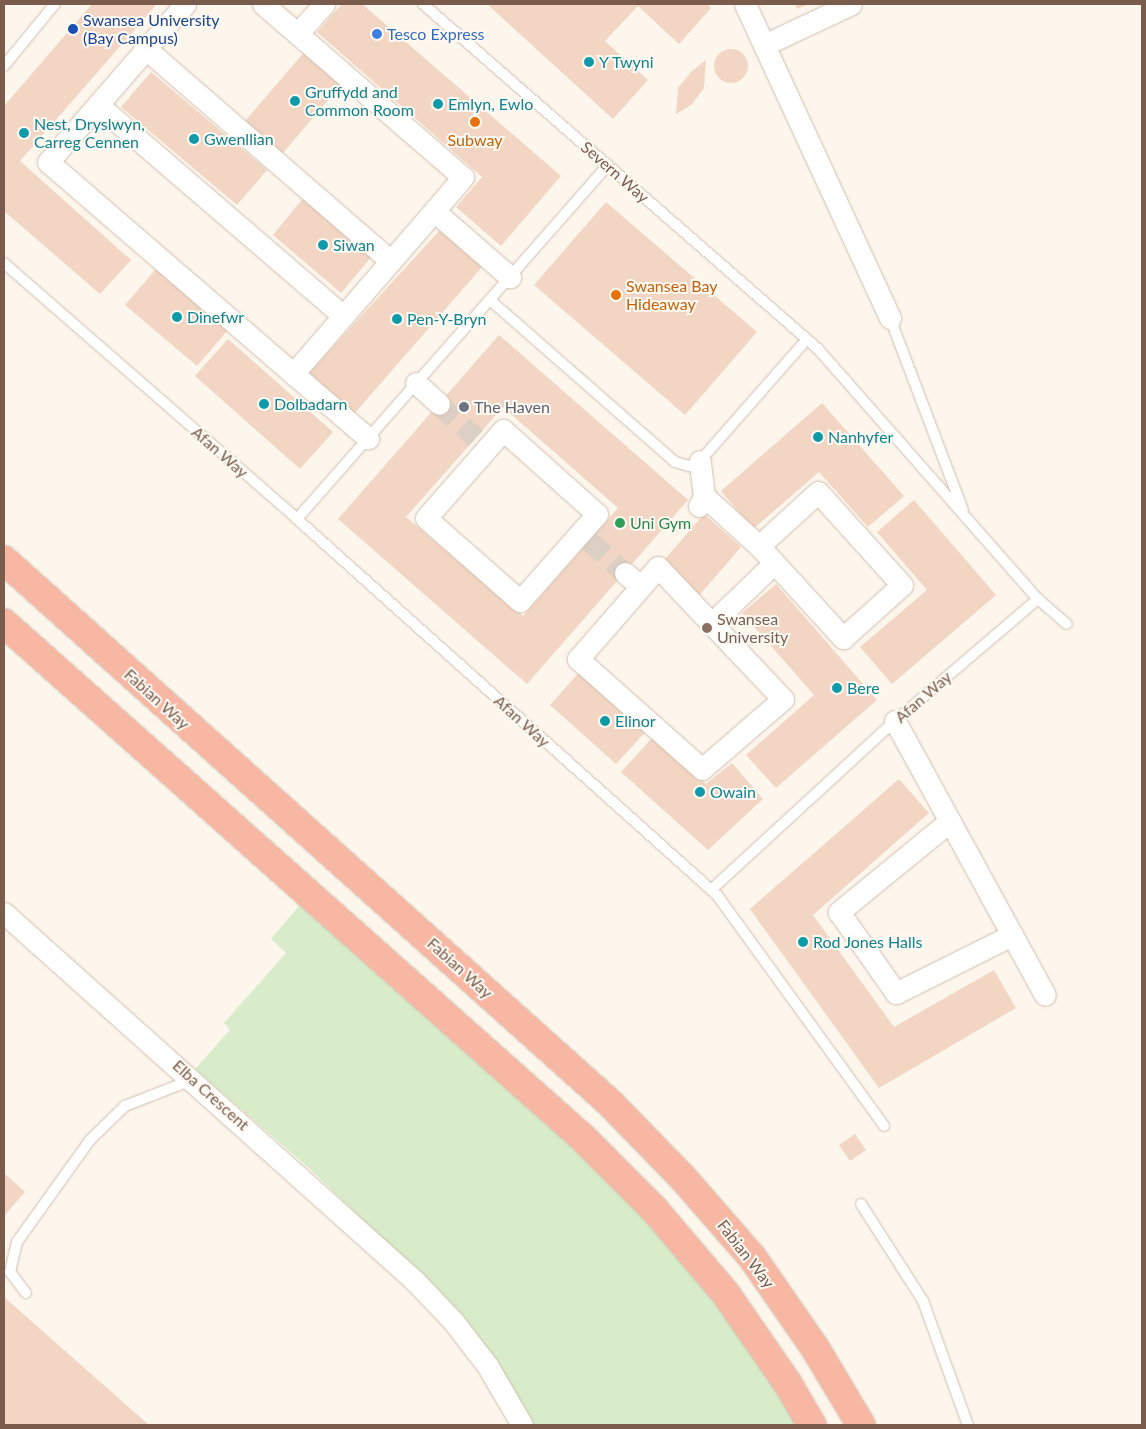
<!DOCTYPE html>
<style>
body{margin:0}
#map{position:relative;width:1146px;height:1429px;overflow:hidden;background:#fdf6ec;font-family:Lato,sans-serif}
div>[style]{position:absolute}
.green>*{inset:0;background:#d8ecc9}
.building>*{inset:0;background:#f3d5c3}
.round{border-radius:50%}
.street-tunnel>*{height:21px;margin-top:-10.5px;transform-origin:0;background:repeating-linear-gradient(90deg,#dcd0c4 0 21px,transparent 0 32px)}
.roads{filter:drop-shadow(0 0 1px #d1beb0) drop-shadow(0 0 1px #d1beb0)}
.lane>*{height:10px;margin:-5px;padding:0 5px;transform-origin:5px;border-radius:5px;background:#fff}
.street>*{height:21px;margin:-10.5px;padding:0 10.5px;transform-origin:10.5px;border-radius:10.5px;background:#fff}
.highway>*{height:28px;margin:-14px;padding:0 14px;transform-origin:14px;border-radius:14px;background:#f7b7a3}
.dots>*{width:14px;height:14px;translate:-50% -50%;box-sizing:border-box;border:2px solid #fffaf3;border-radius:50%}
span{translate:-50% -50%;white-space:nowrap;text-align:center;line-height:1.15;-webkit-text-stroke:4px #fffaf3;paint-order:stroke}
.transit-label{font-size:16px;color:#164399}
.left{translate:0 -50%;text-align:left}
.shop-label{font-size:16px;color:#366cbe}
.culture-label{font-size:16px;color:#0d838f}
.food-label{font-size:16px;color:#c56008}
.street-label{font-size:16px;color:#7a5c4d}
.worship-label{font-size:16px;color:#5b616d}
.leisure-label{font-size:16px;color:#27864d}
.education-label{font-size:16px;color:#785e54}
.frame{position:absolute;inset:0;border:5px solid #7a5c4d;pointer-events:none}
</style>
<div id="map">
<div class="green">
<i style="clip-path:polygon(303px 901px,574px 1142px,717px 1295px,802px 1425px,529px 1425px,423px 1278px,309px 1168px,195px 1069px,230px 1030px,224px 1023px,286px 953px,271px 939px)"></i>
</div>
<div class="building">
<i style="clip-path:polygon(92px 4px,157px 4px,20px 161px,131px 260px,100px 294px,4px 211px,4px 106px)"></i>
<i style="clip-path:polygon(342px 4px,362px 4px,561px 176px,501px 246px,456px 207px,482px 177px,317px 32px)"></i>
<i style="clip-path:polygon(487px 4px,707px 4px,711px 8px,679px 44px,638px 6px,605px 41px,648px 80px,613px 119px)"></i>
<i style="clip-path:polygon(795px 4px,809px 4px,797px 9px)"></i>
<i style="clip-path:polygon(307px 49px,344px 81px,283px 153px,245px 121px)"></i>
<i class="round" style="left:714px;top:49px;width:34px;height:34px"></i>
<i style="clip-path:polygon(706px 60px,704px 88px,691px 105px,676px 114px,678px 88px,691px 72px)"></i>
<i style="clip-path:polygon(151px 72px,267px 170px,237px 205px,121px 107px)"></i>
<i style="clip-path:polygon(304px 197px,373px 255px,341px 293px,273px 235px)"></i>
<i style="clip-path:polygon(606px 202px,757px 332px,685px 415px,534px 285px)"></i>
<i style="clip-path:polygon(440px 230px,483px 266px,354px 414px,309px 373px)"></i>
<i style="clip-path:polygon(156px 269px,228px 330px,197px 366px,125px 305px)"></i>
<i style="clip-path:polygon(evenodd,499px 335px,688px 500px,527px 684px,338px 519px,499px 335px,503px 407px,618px 508px,523px 616px,406px 517px,503px 407px)"></i>
<i style="clip-path:polygon(228px 339px,333px 432px,300px 469px,195px 376px)"></i>
<i style="clip-path:polygon(822px 403px,904px 496px,868px 527px,819px 472px,753px 529px,721px 491px)"></i>
<i style="clip-path:polygon(914px 500px,996px 595px,892px 684px,860px 647px,927px 590px,877px 532px)"></i>
<i style="clip-path:polygon(704px 514px,741px 547px,697px 598px,659px 566px)"></i>
<i style="clip-path:polygon(776px 584px,877px 700px,776px 788px,746px 755px,814px 695px,742px 613px)"></i>
<i style="clip-path:polygon(583px 668px,649px 728px,616px 764px,550px 705px)"></i>
<i style="clip-path:polygon(654px 736px,706px 784px,732px 763px,763px 799px,708px 850px,621px 772px)"></i>
<i style="clip-path:polygon(899px 779px,929px 813px,813px 915px,894px 1027px,994px 970px,1016px 1008px,879px 1088px,750px 909px)"></i>
<i style="clip-path:polygon(855px 1134px,866px 1150px,850px 1161px,839px 1145px)"></i>
<i style="clip-path:polygon(4px 1173px,25px 1192px,4px 1216px)"></i>
<i style="clip-path:polygon(4px 1297px,149px 1425px,4px 1425px)"></i>
</div>
<div class="street-tunnel">
<i style="left:439px;top:404px;width:50px;rotate:42.6deg"></i>
<i style="left:589px;top:540px;width:49px;rotate:42.5deg"></i>
</div>
<div class="roads">
<div class="lane">
<i style="left:423px;top:4px;width:524px;rotate:41.13deg"></i>
<i style="left:818px;top:349px;width:333px;rotate:48.7deg"></i>
<i style="left:1038px;top:599px;width:38px;rotate:41deg"></i>
<i style="left:4px;top:66px;width:80px;rotate:-50.6deg"></i>
<i style="left:4px;top:263px;width:389px;rotate:41.1deg"></i>
<i style="left:297px;top:519px;width:564px;rotate:41.84deg"></i>
<i style="left:717px;top:895px;width:285px;rotate:54.1deg"></i>
<i style="left:490px;top:300px;width:246px;rotate:41.2deg"></i>
<i style="left:675px;top:462px;width:15px;rotate:16deg"></i>
<i style="left:689px;top:466px;width:12px;rotate:-24deg"></i>
<i style="left:700px;top:461px;width:162px;rotate:-48.7deg"></i>
<i style="left:890px;top:318px;width:205px;rotate:69.2deg"></i>
<i style="left:297px;top:519px;width:471px;rotate:-48.7deg"></i>
<i style="left:711px;top:890px;width:250px;rotate:-42.6deg"></i>
<i style="left:895px;top:721px;width:188px;rotate:-40.5deg"></i>
<i style="left:861px;top:1204px;width:115px;rotate:57.4deg"></i>
<i style="left:923px;top:1301px;width:132px;rotate:70.1deg"></i>
<i style="left:26px;top:1293px;width:26px;rotate:-127deg"></i>
<i style="left:10px;top:1272px;width:31px;rotate:-77deg"></i>
<i style="left:17px;top:1242px;width:125px;rotate:-54.4deg"></i>
<i style="left:90px;top:1140px;width:49px;rotate:-44.2deg"></i>
<i style="left:125px;top:1106px;width:72px;rotate:-21.2deg"></i>
</div>
<div class="street">
<i style="left:185px;top:4px;width:209px;rotate:130.9deg"></i>
<i style="left:48px;top:162px;width:423px;rotate:40.8deg"></i>
<i style="left:263px;top:4px;width:264px;rotate:40.9deg"></i>
<i style="left:463px;top:177px;width:45px;rotate:130.5deg"></i>
<i style="left:434px;top:211px;width:101px;rotate:41deg"></i>
<i style="left:745px;top:4px;width:346px;rotate:65.2deg"></i>
<i style="left:298px;top:33px;width:39px;rotate:-48deg"></i>
<i style="left:764px;top:45px;width:96px;rotate:-25.2deg"></i>
<i style="left:146px;top:49px;width:324px;rotate:40.9deg"></i>
<i style="left:98px;top:105px;width:323px;rotate:40.7deg"></i>
<i style="left:293px;top:374px;width:216px;rotate:-49.1deg"></i>
<i style="left:416px;top:383px;width:31px;rotate:42deg"></i>
<i style="left:503px;top:430px;width:126px;rotate:41.8deg"></i>
<i style="left:597px;top:514px;width:116px;rotate:131.5deg"></i>
<i style="left:520px;top:601px;width:125px;rotate:-138.6deg"></i>
<i style="left:426px;top:518px;width:117px;rotate:-48.8deg"></i>
<i style="left:704px;top:496px;width:74px;rotate:42.3deg"></i>
<i style="left:759px;top:546px;width:125px;rotate:47.6deg"></i>
<i style="left:843px;top:638px;width:79px;rotate:-41.9deg"></i>
<i style="left:902px;top:585px;width:125px;rotate:-132.1deg"></i>
<i style="left:818px;top:492px;width:80px;rotate:137.5deg"></i>
<i style="left:699px;top:506px;width:11px;rotate:-63deg"></i>
<i style="left:704px;top:496px;width:35px;rotate:-97deg"></i>
<i style="left:658px;top:567px;width:182px;rotate:46.6deg"></i>
<i style="left:783px;top:699px;width:107px;rotate:139.2deg"></i>
<i style="left:702px;top:769px;width:166px;rotate:-138.4deg"></i>
<i style="left:578px;top:659px;width:122px;rotate:-49deg"></i>
<i style="left:625px;top:573px;width:21px;rotate:41deg"></i>
<i style="left:713px;top:622px;width:85px;rotate:-44deg"></i>
<i style="left:895px;top:721px;width:312px;rotate:61.3deg"></i>
<i style="left:950px;top:821px;width:144px;rotate:140.7deg"></i>
<i style="left:839px;top:912px;width:99px;rotate:54.9deg"></i>
<i style="left:896px;top:993px;width:130px;rotate:-26.6deg"></i>
<i style="left:4px;top:913px;width:552px;rotate:41.84deg"></i>
<i style="left:415px;top:1281px;width:55px;rotate:46.5deg"></i>
<i style="left:453px;top:1321px;width:56px;rotate:52.3deg"></i>
<i style="left:487px;top:1365px;width:69px;rotate:59.7deg"></i>
</div>
<div class="highway">
<i style="left:4px;top:560px;width:814px;rotate:41.86deg"></i>
<i style="left:610px;top:1103px;width:105px;rotate:45.8deg"></i>
<i style="left:683px;top:1178px;width:105px;rotate:48.9deg"></i>
<i style="left:752px;top:1257px;width:111px;rotate:55.3deg"></i>
<i style="left:815px;top:1348px;width:90px;rotate:59.1deg"></i>
<i style="left:4px;top:623px;width:773px;rotate:41.65deg"></i>
<i style="left:582px;top:1137px;width:102px;rotate:45deg"></i>
<i style="left:654px;top:1209px;width:111px;rotate:49.7deg"></i>
<i style="left:726px;top:1294px;width:109px;rotate:55.4deg"></i>
<i style="left:788px;top:1384px;width:48px;rotate:59.7deg"></i>
</div>
</div>
<div class="dots">
<i style="left:73px;top:29px;background:#1a4fb4"></i>
<i style="left:377px;top:34px;background:#3f7fe0"></i>
<i style="left:589px;top:62px;background:#0f9aa8"></i>
<i style="left:295px;top:101px;background:#0f9aa8"></i>
<i style="left:438px;top:104px;background:#0f9aa8"></i>
<i style="left:475px;top:122px;background:#e8710a"></i>
<i style="left:24px;top:133px;background:#0f9aa8"></i>
<i style="left:194px;top:139px;background:#0f9aa8"></i>
<i style="left:323px;top:245px;background:#0f9aa8"></i>
<i style="left:616px;top:295px;background:#e8710a"></i>
<i style="left:177px;top:317px;background:#0f9aa8"></i>
<i style="left:397px;top:319px;background:#0f9aa8"></i>
<i style="left:264px;top:404px;background:#0f9aa8"></i>
<i style="left:464px;top:407px;background:#6b7280"></i>
<i style="left:818px;top:437px;background:#0f9aa8"></i>
<i style="left:620px;top:523px;background:#2e9e5b"></i>
<i style="left:707px;top:628px;background:#8d6e63"></i>
<i style="left:837px;top:688px;background:#0f9aa8"></i>
<i style="left:605px;top:721px;background:#0f9aa8"></i>
<i style="left:700px;top:792px;background:#0f9aa8"></i>
<i style="left:803px;top:942px;background:#0f9aa8"></i>
</div>
<div class="transit-label">
<span class="left" style="left:83px;top:29px">Swansea University<br>(Bay Campus)</span>
</div>
<div class="shop-label">
<span class="left" style="left:387px;top:34px">Tesco Express</span>
</div>
<div class="culture-label">
<span class="left" style="left:599px;top:62px">Y Twyni</span>
<span class="left" style="left:305px;top:101px">Gruffydd and<br>Common Room</span>
<span class="left" style="left:448px;top:104px">Emlyn, Ewlo</span>
<span class="left" style="left:34px;top:133px">Nest, Dryslwyn,<br>Carreg Cennen</span>
<span class="left" style="left:204px;top:139px">Gwenllian</span>
<span class="left" style="left:333px;top:245px">Siwan</span>
<span class="left" style="left:187px;top:317px">Dinefwr</span>
<span class="left" style="left:407px;top:319px">Pen-Y-Bryn</span>
<span class="left" style="left:274px;top:404px">Dolbadarn</span>
<span class="left" style="left:828px;top:437px">Nanhyfer</span>
<span class="left" style="left:847px;top:688px">Bere</span>
<span class="left" style="left:615px;top:721px">Elinor</span>
<span class="left" style="left:710px;top:792px">Owain</span>
<span class="left" style="left:813px;top:942px">Rod Jones Halls</span>
</div>
<div class="food-label">
<span style="left:475px;top:140px">Subway</span>
<span class="left" style="left:626px;top:295px">Swansea Bay<br>Hideaway</span>
</div>
<div class="street-label">
<span style="left:615px;top:172px;rotate:41deg">Severn Way</span>
<span style="left:220px;top:452px;rotate:41deg">Afan Way</span>
<span style="left:923px;top:697px;rotate:-41deg">Afan Way</span>
<span style="left:157px;top:699px;rotate:42deg">Fabian Way</span>
<span style="left:522px;top:721px;rotate:42deg">Afan Way</span>
<span style="left:460px;top:968px;rotate:42deg">Fabian Way</span>
<span style="left:211px;top:1095px;rotate:42deg">Elba Crescent</span>
<span style="left:746px;top:1254px;rotate:52deg">Fabian Way</span>
</div>
<div class="worship-label">
<span class="left" style="left:474px;top:407px">The Haven</span>
</div>
<div class="leisure-label">
<span class="left" style="left:630px;top:523px">Uni Gym</span>
</div>
<div class="education-label">
<span class="left" style="left:717px;top:628px">Swansea<br>University</span>
</div>
<div class="frame"></div>
</div>
